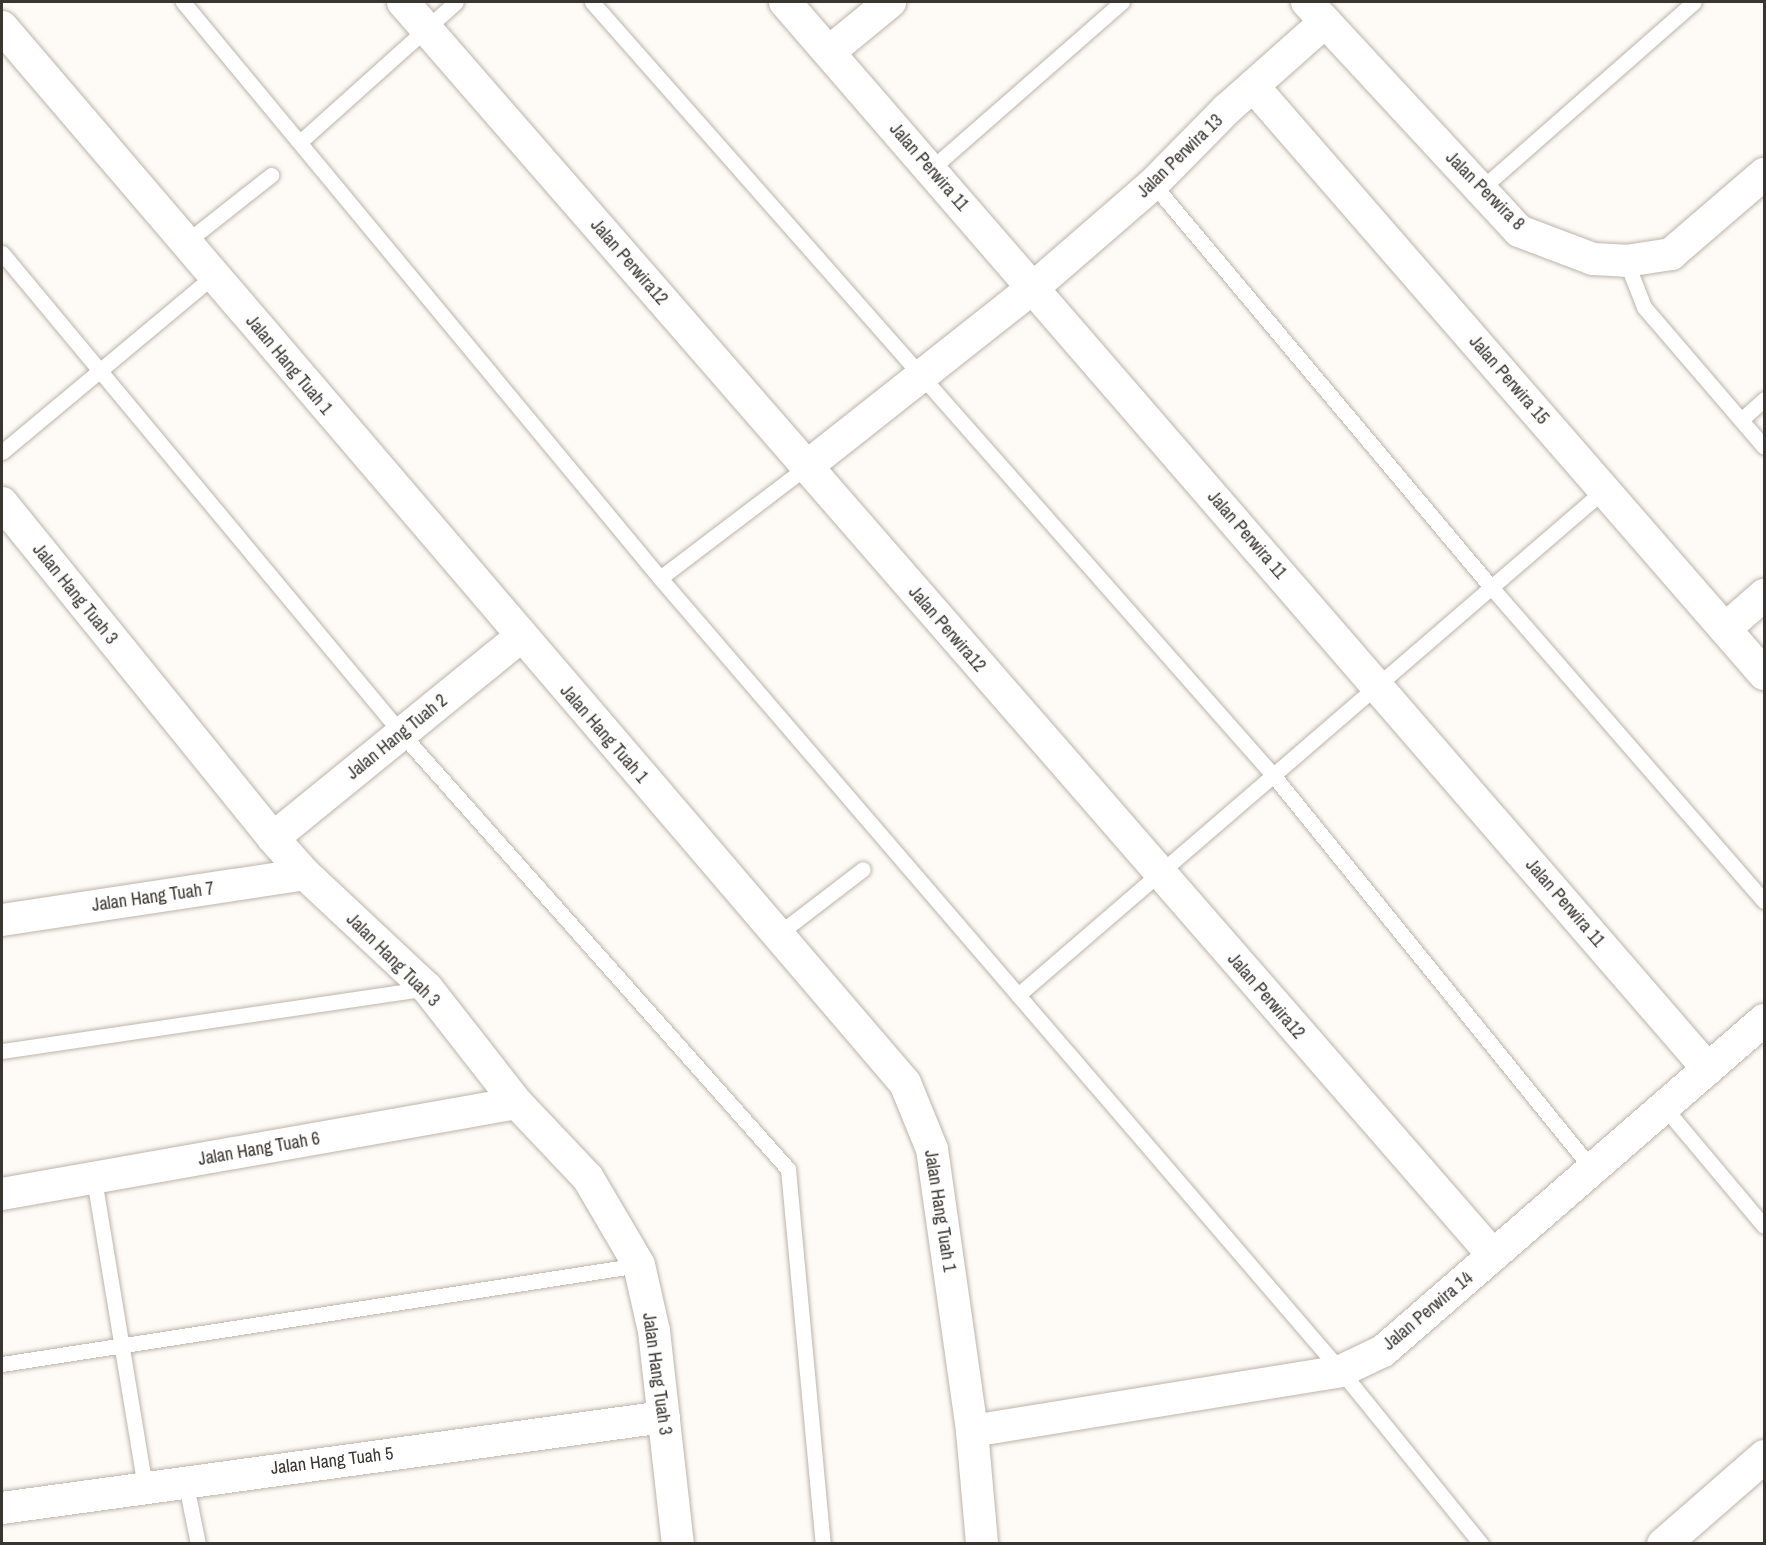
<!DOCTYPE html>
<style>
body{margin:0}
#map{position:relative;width:1766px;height:1545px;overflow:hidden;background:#fefbf7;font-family:"Archivo Narrow",sans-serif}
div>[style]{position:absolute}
.roads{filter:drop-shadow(0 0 2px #bcb4ab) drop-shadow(0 0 2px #bcb4ab)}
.service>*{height:15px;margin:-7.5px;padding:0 7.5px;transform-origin:7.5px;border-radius:7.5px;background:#fff}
.minor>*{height:32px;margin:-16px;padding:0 16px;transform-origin:16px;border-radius:16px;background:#fff}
.tertiary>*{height:33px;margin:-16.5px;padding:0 16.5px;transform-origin:16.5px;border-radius:16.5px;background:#fff}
span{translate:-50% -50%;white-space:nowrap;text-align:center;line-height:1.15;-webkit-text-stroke:4.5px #fff;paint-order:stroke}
.street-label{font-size:18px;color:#393632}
.frame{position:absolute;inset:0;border:3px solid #393632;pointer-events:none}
</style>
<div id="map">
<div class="roads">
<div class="service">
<i style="left:183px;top:2px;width:748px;rotate:50.37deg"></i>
<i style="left:660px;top:578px;width:1045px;rotate:49.35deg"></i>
<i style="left:1341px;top:1371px;width:223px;rotate:51deg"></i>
<i style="left:592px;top:2px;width:1030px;rotate:48.62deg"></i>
<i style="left:1273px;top:775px;width:507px;rotate:51deg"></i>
<i style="left:301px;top:141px;width:208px;rotate:-41.9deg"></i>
<i style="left:931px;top:169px;width:254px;rotate:-41.2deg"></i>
<i style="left:1153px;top:184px;width:526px;rotate:50.01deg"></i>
<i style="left:1491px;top:587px;width:416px;rotate:49deg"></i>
<i style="left:1481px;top:189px;width:283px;rotate:-41.3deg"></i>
<i style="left:185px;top:243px;width:110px;rotate:-38.3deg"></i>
<i style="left:2px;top:253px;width:624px;rotate:50.26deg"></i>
<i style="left:401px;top:733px;width:583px;rotate:48.41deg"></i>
<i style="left:788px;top:1169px;width:377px;rotate:84.7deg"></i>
<i style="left:1626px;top:261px;width:49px;rotate:68.6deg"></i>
<i style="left:1644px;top:307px;width:184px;rotate:49.4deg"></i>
<i style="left:1741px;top:420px;width:31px;rotate:-42deg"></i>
<i style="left:2px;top:452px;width:275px;rotate:-39.8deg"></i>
<i style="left:660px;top:578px;width:183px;rotate:-37.2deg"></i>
<i style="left:777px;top:935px;width:108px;rotate:-37.5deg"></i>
<i style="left:1018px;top:995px;width:774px;rotate:-40.75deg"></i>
<i style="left:2px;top:1051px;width:430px;rotate:-8.4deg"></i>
<i style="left:1664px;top:1107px;width:155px;rotate:50deg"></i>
<i style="left:94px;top:1179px;width:312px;rotate:80.6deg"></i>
<i style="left:2px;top:1364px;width:645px;rotate:-8.83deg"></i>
<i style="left:185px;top:1480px;width:65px;rotate:78.5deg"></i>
</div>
<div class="minor">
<i style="left:403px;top:2px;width:1661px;rotate:48.98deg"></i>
<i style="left:785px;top:2px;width:1411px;rotate:49.14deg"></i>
<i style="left:1307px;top:2px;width:312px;rotate:47.2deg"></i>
<i style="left:1519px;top:231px;width:79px;rotate:20.7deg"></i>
<i style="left:1593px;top:259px;width:33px;rotate:3deg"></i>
<i style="left:1626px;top:261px;width:46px;rotate:-8.8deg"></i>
<i style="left:1671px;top:254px;width:123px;rotate:-40.7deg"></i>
<i style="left:2px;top:27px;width:1389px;rotate:49.47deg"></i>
<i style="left:905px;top:1083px;width:71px;rotate:67.8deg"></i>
<i style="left:932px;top:1149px;width:285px;rotate:81.9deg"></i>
<i style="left:972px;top:1431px;width:113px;rotate:84.9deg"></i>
<i style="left:829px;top:52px;width:79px;rotate:-39.3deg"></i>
<i style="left:1253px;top:86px;width:779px;rotate:49.01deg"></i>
<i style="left:806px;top:467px;width:289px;rotate:-38.3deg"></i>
<i style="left:1033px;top:288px;width:159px;rotate:-40.9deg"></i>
<i style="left:1153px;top:184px;width:105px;rotate:-45.4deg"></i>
<i style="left:1227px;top:109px;width:131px;rotate:-41.6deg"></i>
<i style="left:2px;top:503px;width:431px;rotate:51deg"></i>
<i style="left:273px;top:838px;width:48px;rotate:48.4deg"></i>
<i style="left:305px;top:874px;width:167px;rotate:43.1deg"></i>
<i style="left:427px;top:988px;width:146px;rotate:52deg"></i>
<i style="left:517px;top:1103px;width:103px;rotate:46.6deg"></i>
<i style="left:588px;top:1178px;width:101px;rotate:59.6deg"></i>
<i style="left:639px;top:1265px;width:68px;rotate:77.2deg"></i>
<i style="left:654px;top:1331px;width:214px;rotate:83.6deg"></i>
<i style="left:1725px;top:629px;width:52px;rotate:-41.1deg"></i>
<i style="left:273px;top:838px;width:318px;rotate:-39.1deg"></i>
<i style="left:2px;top:920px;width:306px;rotate:-8.6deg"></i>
<i style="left:2px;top:1194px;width:523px;rotate:-10.02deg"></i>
<i style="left:972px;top:1431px;width:374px;rotate:-9.2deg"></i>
<i style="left:1341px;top:1371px;width:47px;rotate:-25.5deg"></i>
<i style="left:1383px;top:1351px;width:505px;rotate:-40.98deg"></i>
<i style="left:2px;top:1508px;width:668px;rotate:-7.83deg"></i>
</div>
<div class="tertiary">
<i style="left:1663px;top:1544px;width:134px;rotate:-41.1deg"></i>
</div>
</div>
<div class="street-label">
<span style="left:1180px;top:156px;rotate:-44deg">Jalan Perwira 13</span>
<span style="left:929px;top:167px;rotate:49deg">Jalan Perwira 11</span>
<span style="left:1485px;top:191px;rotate:45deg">Jalan Perwira 8</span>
<span style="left:629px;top:262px;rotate:49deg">Jalan Perwira12</span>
<span style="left:289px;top:365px;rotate:50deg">Jalan Hang Tuah 1</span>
<span style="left:1509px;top:380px;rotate:49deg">Jalan Perwira 15</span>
<span style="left:1247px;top:535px;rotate:49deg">Jalan Perwira 11</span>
<span style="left:75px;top:594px;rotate:51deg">Jalan Hang Tuah 3</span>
<span style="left:947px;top:629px;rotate:49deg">Jalan Perwira12</span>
<span style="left:604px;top:734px;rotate:49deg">Jalan Hang Tuah 1</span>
<span style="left:397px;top:737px;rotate:-39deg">Jalan Hang Tuah 2</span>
<span style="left:153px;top:897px;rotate:-8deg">Jalan Hang Tuah 7</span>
<span style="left:1565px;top:903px;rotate:49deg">Jalan Perwira 11</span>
<span style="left:393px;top:960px;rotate:45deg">Jalan Hang Tuah 3</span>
<span style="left:1266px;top:996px;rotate:49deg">Jalan Perwira12</span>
<span style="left:259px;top:1149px;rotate:-10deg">Jalan Hang Tuah 6</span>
<span style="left:940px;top:1211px;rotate:81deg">Jalan Hang Tuah 1</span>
<span style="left:1428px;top:1311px;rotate:-40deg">Jalan Perwira 14</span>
<span style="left:657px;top:1374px;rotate:82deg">Jalan Hang Tuah 3</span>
<span style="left:332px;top:1461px;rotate:-7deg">Jalan Hang Tuah 5</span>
</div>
<div class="frame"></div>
</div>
